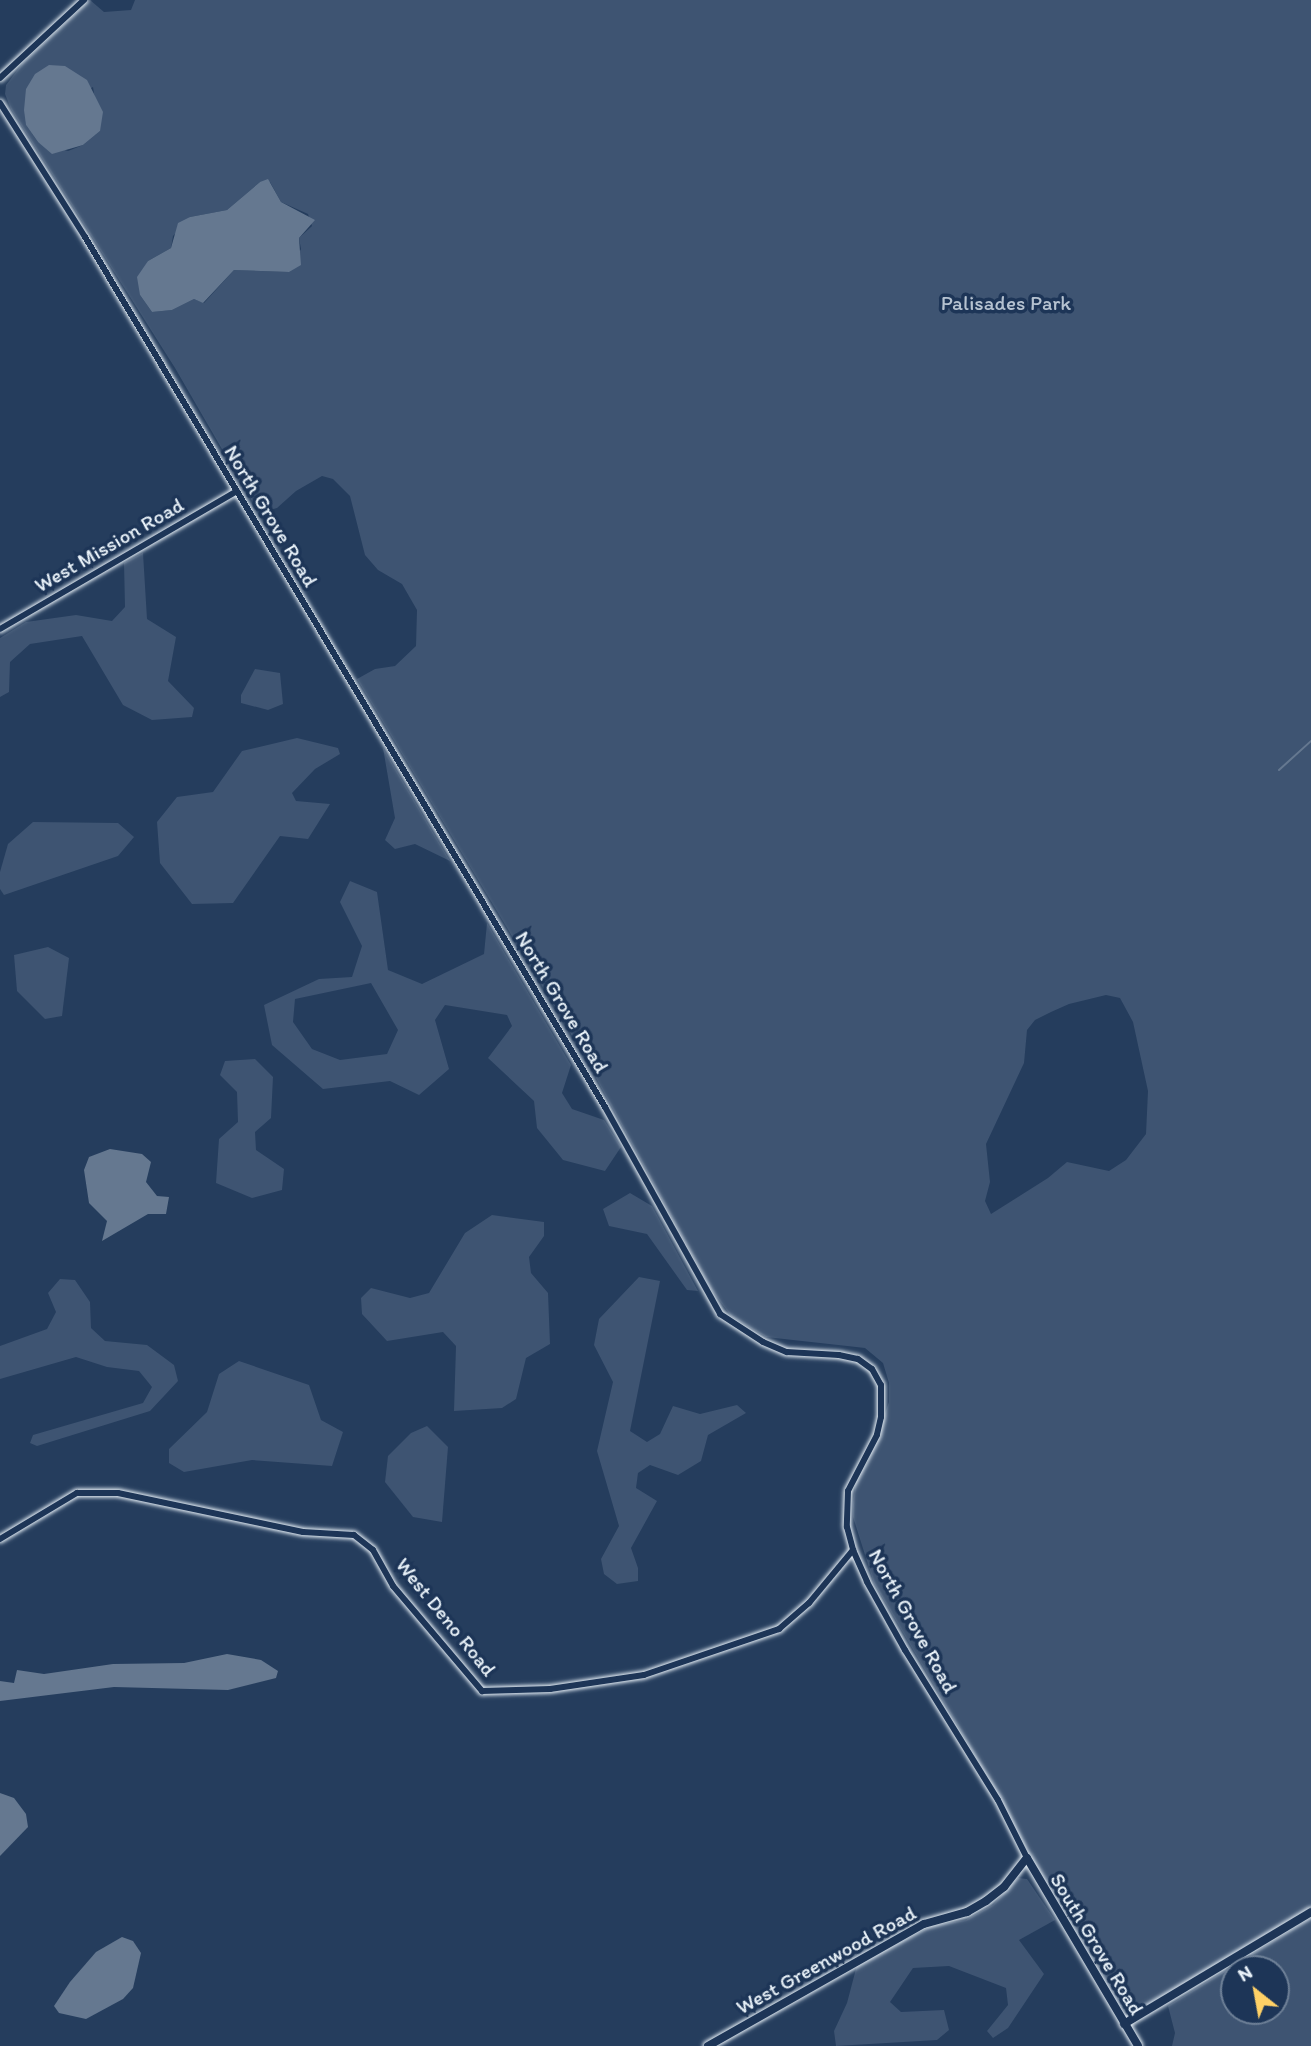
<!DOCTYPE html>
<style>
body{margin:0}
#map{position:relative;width:1311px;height:2046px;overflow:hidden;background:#253d5d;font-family:Itim,sans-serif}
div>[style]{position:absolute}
.green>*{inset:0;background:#3e5472}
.water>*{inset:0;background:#657890}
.stream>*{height:2px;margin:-1px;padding:0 1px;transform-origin:1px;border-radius:1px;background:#657890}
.roads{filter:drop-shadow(0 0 2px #e8f1f8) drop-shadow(0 0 2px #e8f1f8)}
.minor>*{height:6px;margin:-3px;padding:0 3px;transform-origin:3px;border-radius:3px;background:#1d3557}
.tertiary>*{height:8px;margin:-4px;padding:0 4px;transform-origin:4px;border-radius:4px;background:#1d3557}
span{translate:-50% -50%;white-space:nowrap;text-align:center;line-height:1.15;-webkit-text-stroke:7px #1d3557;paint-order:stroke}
.park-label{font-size:21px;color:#b5c2d0}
.street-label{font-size:21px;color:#e8f1f8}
.north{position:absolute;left:1220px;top:1955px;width:70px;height:70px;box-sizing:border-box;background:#1d3557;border:2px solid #6e8097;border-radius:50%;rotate:329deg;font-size:19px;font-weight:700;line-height:28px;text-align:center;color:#e8f1f8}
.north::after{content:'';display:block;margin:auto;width:24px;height:32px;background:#ffd166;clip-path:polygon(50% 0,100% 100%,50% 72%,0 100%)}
</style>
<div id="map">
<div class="green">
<i style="clip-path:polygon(evenodd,90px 0,104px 12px,131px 10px,135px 0,1311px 0,1311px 1907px,1137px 2011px,1132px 2012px,1119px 2005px,1056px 1903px,989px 1779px,874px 1583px,853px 1517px,853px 1504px,856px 1480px,868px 1462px,889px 1402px,889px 1383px,883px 1363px,865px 1348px,766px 1337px,731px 1316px,711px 1289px,583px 1054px,357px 679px,375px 669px,395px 666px,416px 646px,417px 610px,402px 584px,378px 570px,365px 555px,350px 496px,333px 479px,322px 476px,296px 491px,277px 508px,259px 513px,175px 368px,11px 109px,5px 94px,6px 85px,23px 63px,90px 0,93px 87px,100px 131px,83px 145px,68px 151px,38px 142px,26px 125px,93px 87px,90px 0,260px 182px,270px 182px,281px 202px,308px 214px,312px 226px,299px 238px,301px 249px,289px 272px,234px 270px,204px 303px,194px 299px,172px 310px,152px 312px,140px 295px,148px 261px,171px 248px,173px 236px,190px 217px,227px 210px,260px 182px,90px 0,1106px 995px,1120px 998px,1133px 1022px,1148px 1091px,1146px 1134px,1126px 1160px,1109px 1171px,1067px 1162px,1048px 1178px,991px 1214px,985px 1201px,990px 1182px,986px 1144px,1024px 1063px,1027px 1030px,1035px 1020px,1051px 1012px,1069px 1004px,1106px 995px)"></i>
<i style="clip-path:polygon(143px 553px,147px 619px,176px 637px,168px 681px,194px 708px,192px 717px,152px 720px,123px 705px,82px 636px,30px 644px,10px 662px,9px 692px,0 697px,0 638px,26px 622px,76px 615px,112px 621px,125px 607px,124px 563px)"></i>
<i style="clip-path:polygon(255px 669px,280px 673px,283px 704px,268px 710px,241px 703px,241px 695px)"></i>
<i style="clip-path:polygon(297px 738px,338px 748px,340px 754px,315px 769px,292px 793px,296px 801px,330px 804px,308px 839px,280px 836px,233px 903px,192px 904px,160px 863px,157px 822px,177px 797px,213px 792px,242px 751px)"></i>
<i style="clip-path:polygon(383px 748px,450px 861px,415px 844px,395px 849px,385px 840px,395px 818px)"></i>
<i style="clip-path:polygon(33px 822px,118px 823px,134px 837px,118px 856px,4px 895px,0 889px,0 872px,8px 844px)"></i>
<i style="clip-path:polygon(evenodd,350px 881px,377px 892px,388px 970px,422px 984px,484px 954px,487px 923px,571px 1065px,562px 1093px,572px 1109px,604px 1120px,621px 1147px,605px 1171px,563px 1160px,537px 1128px,534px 1101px,488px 1058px,512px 1026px,507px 1015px,445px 1005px,435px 1020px,449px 1069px,419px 1095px,390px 1081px,323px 1089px,272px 1045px,264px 1005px,319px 979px,352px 977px,362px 946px,340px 902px,350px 881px,371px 983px,398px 1030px,387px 1054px,340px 1060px,312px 1049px,293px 1022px,295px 999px,371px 983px)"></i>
<i style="clip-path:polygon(48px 947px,69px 958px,62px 1016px,45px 1019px,17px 991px,14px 955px)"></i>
<i style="clip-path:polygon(255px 1059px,273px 1077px,271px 1118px,255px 1132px,256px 1150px,284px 1169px,282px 1190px,252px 1198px,216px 1183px,219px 1139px,238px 1122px,237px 1092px,220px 1075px,225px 1061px)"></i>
<i style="clip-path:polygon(630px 1193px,652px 1206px,698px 1291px,687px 1290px,647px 1234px,609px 1226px,603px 1209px)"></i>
<i style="clip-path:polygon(492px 1215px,544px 1222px,544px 1236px,529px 1257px,531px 1273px,548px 1293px,550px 1344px,526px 1358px,516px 1399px,502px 1408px,454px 1411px,456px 1346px,443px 1332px,387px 1341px,362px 1314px,361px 1298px,371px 1288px,410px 1298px,429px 1293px,465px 1233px)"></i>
<i style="clip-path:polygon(639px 1277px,660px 1281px,630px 1431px,647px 1442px,660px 1434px,673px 1406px,700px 1414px,737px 1405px,746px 1413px,708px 1435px,701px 1461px,678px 1475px,650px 1465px,638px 1473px,636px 1488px,657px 1501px,631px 1548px,638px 1568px,638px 1581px,617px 1584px,604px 1574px,601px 1559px,619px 1526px,597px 1451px,613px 1382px,594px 1345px,599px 1319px)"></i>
<i style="clip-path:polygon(60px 1279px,75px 1280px,90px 1302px,91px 1328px,105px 1341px,147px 1345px,174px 1365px,178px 1381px,150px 1411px,37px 1446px,30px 1443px,33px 1435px,143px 1403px,152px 1387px,139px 1371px,107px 1367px,76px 1357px,0 1379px,0 1346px,47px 1329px,56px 1312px,48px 1293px)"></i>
<i style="clip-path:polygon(239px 1361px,309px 1385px,321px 1420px,343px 1432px,332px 1466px,252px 1460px,184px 1472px,169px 1463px,169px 1449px,207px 1412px,219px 1374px)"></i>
<i style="clip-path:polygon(427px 1426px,448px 1447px,442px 1522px,413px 1517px,385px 1482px,388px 1456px,411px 1433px)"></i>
<i style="clip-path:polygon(1018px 1878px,1027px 1879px,1055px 1920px,1019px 1940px,1044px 1974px,1008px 2028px,993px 2038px,987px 2031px,1008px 2005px,1006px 1988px,949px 1966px,913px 1968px,890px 2002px,901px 2012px,944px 2010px,949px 2030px,937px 2040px,836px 2046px,834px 2031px,847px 2003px,857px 1965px,932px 1926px,966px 1920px,993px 1905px)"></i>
<i style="clip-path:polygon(evenodd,1311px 1918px,1311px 2046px,1172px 2046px,1175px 2033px,1168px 2006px,1311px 1918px,1234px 1969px,1276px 1969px,1276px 2011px,1234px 2011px,1234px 1969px)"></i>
</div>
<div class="water">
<i style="clip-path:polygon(49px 65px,65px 66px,87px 80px,103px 112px,100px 131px,83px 145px,52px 154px,38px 142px,26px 125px,24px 110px,26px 89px,35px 74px)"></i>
<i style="clip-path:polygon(268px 179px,281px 202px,315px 220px,299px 238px,301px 265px,289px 272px,234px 270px,203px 303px,194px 299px,172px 310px,152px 312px,140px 295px,137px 277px,148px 261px,171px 248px,178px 223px,190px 217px,227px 210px,260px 182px)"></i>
<i style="clip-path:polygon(110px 1149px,142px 1154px,151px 1162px,146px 1182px,157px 1196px,169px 1197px,166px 1214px,148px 1214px,102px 1241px,107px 1221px,89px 1203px,84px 1170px,89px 1157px)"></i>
<i style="clip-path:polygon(227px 1654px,261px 1660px,278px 1671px,276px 1678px,228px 1690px,114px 1687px,0 1701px,0 1681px,14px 1683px,17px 1670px,44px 1674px,113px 1664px,184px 1663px)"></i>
<i style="clip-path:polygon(0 1793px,14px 1798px,26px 1814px,28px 1827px,0 1856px)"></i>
<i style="clip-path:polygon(122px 1937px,133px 1941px,141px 1953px,133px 1988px,123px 1999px,86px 2019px,59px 2013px,54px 2006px,70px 1982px,96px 1952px)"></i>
</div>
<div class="stream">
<i style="left:1279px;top:770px;width:43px;rotate:-42.2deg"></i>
</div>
<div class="roads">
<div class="minor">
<i style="left:0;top:78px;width:115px;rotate:-42.9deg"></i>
<i style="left:0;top:103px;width:159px;rotate:57.6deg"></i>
<i style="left:85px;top:237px;width:1014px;rotate:59.13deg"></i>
<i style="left:605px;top:1107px;width:237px;rotate:60.9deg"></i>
<i style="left:720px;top:1314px;width:51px;rotate:33.1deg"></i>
<i style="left:763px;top:1342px;width:26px;rotate:23deg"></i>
<i style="left:787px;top:1352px;width:52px;rotate:3.3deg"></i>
<i style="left:839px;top:1355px;width:19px;rotate:12deg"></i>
<i style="left:858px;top:1359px;width:17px;rotate:36deg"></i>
<i style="left:872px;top:1369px;width:18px;rotate:61deg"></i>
<i style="left:881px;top:1385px;width:32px;rotate:90deg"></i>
<i style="left:881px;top:1417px;width:18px;rotate:103deg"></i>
<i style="left:877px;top:1435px;width:63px;rotate:117.4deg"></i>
<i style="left:848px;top:1491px;width:36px;rotate:92deg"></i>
<i style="left:847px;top:1527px;width:24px;rotate:75deg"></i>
<i style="left:853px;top:1550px;width:35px;rotate:66deg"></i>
<i style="left:867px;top:1582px;width:78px;rotate:60.8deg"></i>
<i style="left:905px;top:1650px;width:176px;rotate:58.2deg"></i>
<i style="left:998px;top:1800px;width:65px;rotate:63.4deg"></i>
<i style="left:0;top:629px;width:274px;rotate:-30.2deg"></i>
<i style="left:0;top:1539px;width:90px;rotate:-30.9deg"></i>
<i style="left:77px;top:1493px;width:41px"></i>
<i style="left:118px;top:1493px;width:189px;rotate:11.9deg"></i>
<i style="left:303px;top:1532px;width:51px;rotate:3.4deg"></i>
<i style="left:354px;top:1535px;width:24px;rotate:38deg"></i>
<i style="left:373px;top:1550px;width:41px;rotate:60.9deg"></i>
<i style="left:393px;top:1586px;width:138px;rotate:49.7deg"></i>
<i style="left:482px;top:1691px;width:68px;rotate:-1.7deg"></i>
<i style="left:550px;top:1689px;width:95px;rotate:-8.5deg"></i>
<i style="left:644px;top:1675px;width:143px;rotate:-18.8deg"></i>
<i style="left:779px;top:1629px;width:40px;rotate:-41deg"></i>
<i style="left:809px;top:1603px;width:69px;rotate:-50.3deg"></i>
</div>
<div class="tertiary">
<i style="left:1124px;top:2024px;width:218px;rotate:-30.9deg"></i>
<i style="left:708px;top:2046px;width:248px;rotate:-29.5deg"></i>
<i style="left:924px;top:1924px;width:45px;rotate:-15.6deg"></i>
<i style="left:967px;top:1912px;width:22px;rotate:-30deg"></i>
<i style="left:986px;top:1901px;width:23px;rotate:-38deg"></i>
<i style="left:1004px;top:1887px;width:37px;rotate:-52deg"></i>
<i style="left:1027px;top:1858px;width:218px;rotate:59.4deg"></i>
</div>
</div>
<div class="park-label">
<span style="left:1006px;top:303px">Palisades Park</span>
</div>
<div class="street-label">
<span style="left:271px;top:516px;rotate:59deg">North Grove Road</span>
<span style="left:109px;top:545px;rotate:-30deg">West Mission Road</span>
<span style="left:562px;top:1002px;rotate:59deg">North Grove Road</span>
<span style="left:446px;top:1617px;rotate:51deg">West Deno Road</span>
<span style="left:913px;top:1621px;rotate:61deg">North Grove Road</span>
<span style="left:1097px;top:1944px;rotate:59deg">South Grove Road</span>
<span style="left:826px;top:1960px;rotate:-29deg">West Greenwood Road</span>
</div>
<div class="north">N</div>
</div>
